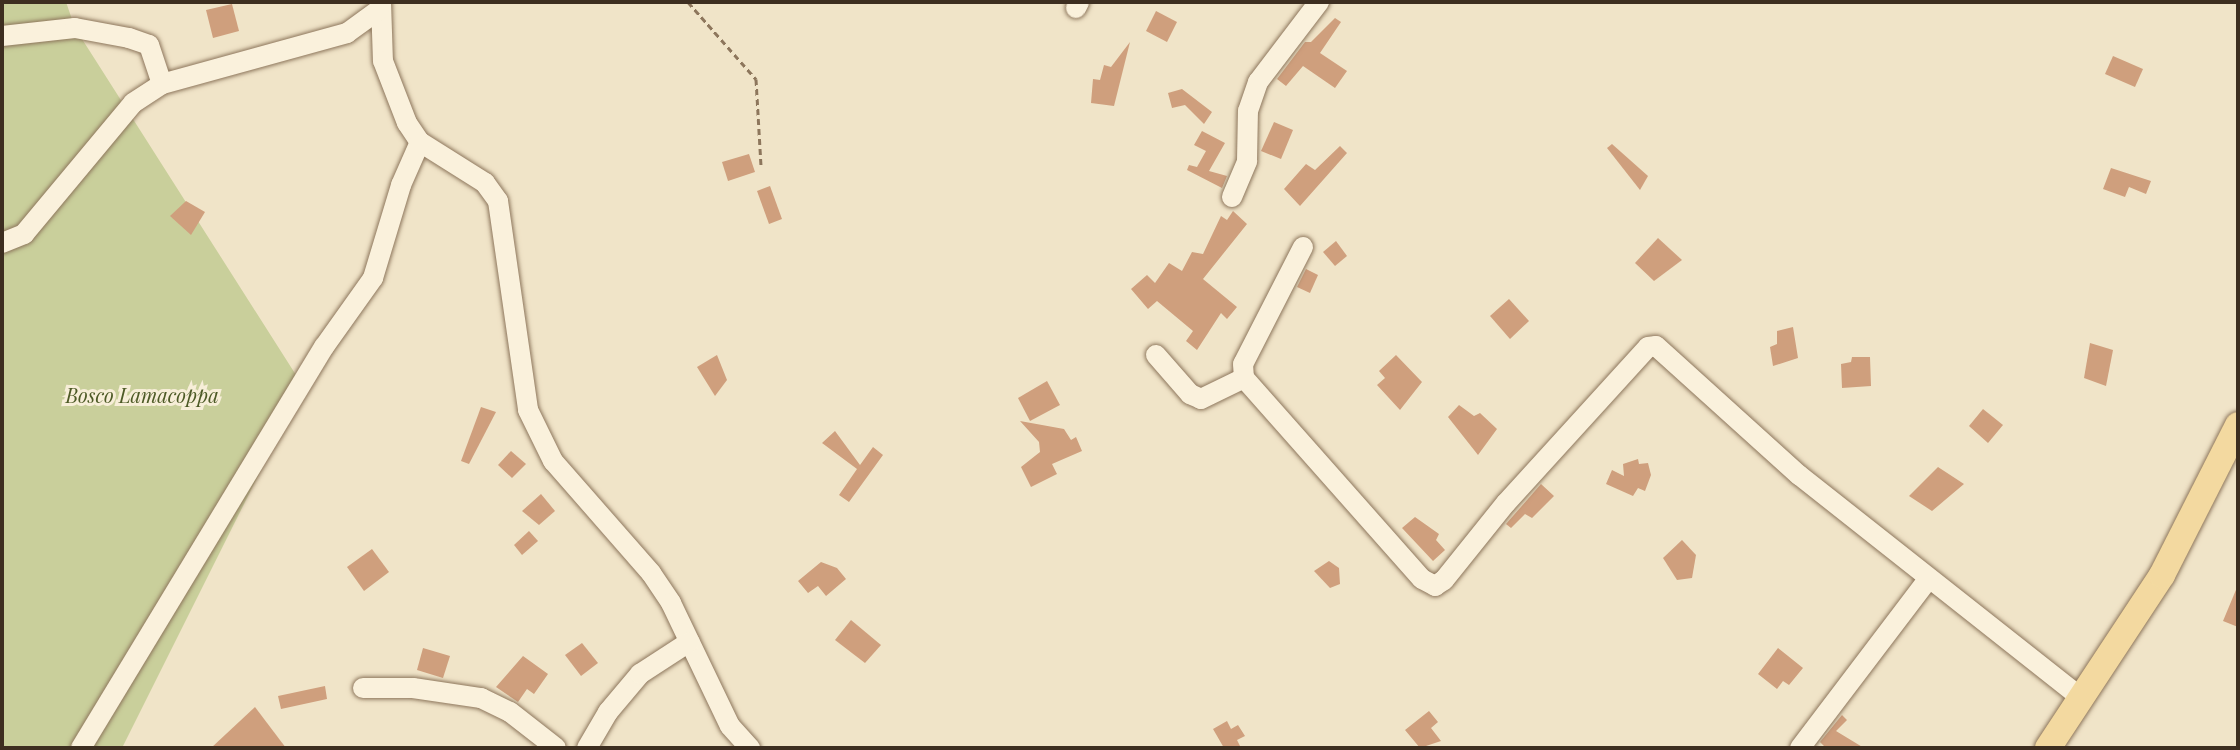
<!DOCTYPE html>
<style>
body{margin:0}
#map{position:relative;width:2240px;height:750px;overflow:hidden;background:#f0e4c8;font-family:"Playfair Display",serif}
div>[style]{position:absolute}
.green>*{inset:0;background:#c9cf9b}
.building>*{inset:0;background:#cf9f7d}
.path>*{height:3px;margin-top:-1.5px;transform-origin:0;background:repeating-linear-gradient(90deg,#8d765c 0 6px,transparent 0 10px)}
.roads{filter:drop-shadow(0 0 2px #8d765c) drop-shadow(0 0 2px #8d765c)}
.minor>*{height:20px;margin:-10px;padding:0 10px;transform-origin:10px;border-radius:10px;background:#faf1dc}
.major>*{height:26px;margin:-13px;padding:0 13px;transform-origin:13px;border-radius:13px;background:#f3d9a0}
span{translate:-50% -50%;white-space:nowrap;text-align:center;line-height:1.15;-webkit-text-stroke:6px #f7eed8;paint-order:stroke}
.park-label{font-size:20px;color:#4d5a26;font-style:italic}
.frame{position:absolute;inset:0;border:4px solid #3d2e20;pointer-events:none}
</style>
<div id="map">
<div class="green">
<i style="clip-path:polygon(2px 2px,66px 2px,75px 28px,303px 386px,122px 748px,2px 748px)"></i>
</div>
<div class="building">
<i style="clip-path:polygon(232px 4px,239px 31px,213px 38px,206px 10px)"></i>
<i style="clip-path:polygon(1156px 11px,1177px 22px,1167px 42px,1146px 31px)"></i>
<i style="clip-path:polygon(1335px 18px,1341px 22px,1320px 53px,1347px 71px,1335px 88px,1303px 66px,1286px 86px,1277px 79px,1305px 42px,1311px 42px)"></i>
<i style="clip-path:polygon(1130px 42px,1114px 106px,1091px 103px,1093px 79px,1100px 80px,1104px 65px,1111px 67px)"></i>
<i style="clip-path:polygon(2113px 56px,2143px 69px,2135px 87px,2105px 74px)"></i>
<i style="clip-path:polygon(1182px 89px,1212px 112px,1204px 124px,1185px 105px,1172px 108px,1168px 93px)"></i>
<i style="clip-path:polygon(1274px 122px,1293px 130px,1281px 159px,1261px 151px)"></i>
<i style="clip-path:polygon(1202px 131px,1225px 143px,1209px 171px,1227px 176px,1222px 188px,1187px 170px,1189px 165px,1197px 167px,1206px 151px,1194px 145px)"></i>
<i style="clip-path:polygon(1612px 144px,1648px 176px,1640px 190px,1607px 148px)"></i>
<i style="clip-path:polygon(1340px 146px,1347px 153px,1300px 206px,1284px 189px,1306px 164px,1315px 170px)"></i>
<i style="clip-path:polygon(749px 154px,755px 172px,728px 181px,722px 162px)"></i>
<i style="clip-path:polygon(2111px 168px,2151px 181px,2146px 194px,2129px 187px,2125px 197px,2103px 189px)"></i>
<i style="clip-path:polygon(770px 186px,782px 219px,769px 224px,757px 191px)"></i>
<i style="clip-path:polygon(186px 201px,205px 212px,191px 235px,170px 216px)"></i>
<i style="clip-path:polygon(1233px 211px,1247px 224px,1203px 279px,1237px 307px,1227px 319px,1221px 313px,1197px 350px,1186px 341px,1193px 331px,1157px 301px,1148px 309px,1131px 289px,1147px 275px,1155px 283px,1169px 263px,1182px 271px,1192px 252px,1203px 254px,1221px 216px,1227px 220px)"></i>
<i style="clip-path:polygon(1658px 238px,1682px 260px,1654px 281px,1635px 263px)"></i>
<i style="clip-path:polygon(1336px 241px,1347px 256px,1335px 266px,1323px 252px)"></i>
<i style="clip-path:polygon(1306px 269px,1318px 275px,1310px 293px,1297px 287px)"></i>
<i style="clip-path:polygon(1509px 299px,1529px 321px,1510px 339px,1490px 316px)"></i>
<i style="clip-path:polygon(1793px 327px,1798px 358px,1773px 366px,1770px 347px,1777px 344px,1777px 331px)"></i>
<i style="clip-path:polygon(2090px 343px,2113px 350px,2106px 386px,2084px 378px)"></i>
<i style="clip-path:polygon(717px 355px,727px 380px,715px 396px,697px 367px)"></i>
<i style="clip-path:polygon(1396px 355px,1422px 382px,1400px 410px,1377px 385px,1385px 378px,1379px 371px)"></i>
<i style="clip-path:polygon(1852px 357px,1870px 357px,1871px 386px,1842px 388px,1841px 364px,1851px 362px)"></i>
<i style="clip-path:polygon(1047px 381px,1060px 405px,1030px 421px,1018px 398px)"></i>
<i style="clip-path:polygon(1459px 405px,1474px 416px,1480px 413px,1497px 429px,1478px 455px,1448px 417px)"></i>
<i style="clip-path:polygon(481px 407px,496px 412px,469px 464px,461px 461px)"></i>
<i style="clip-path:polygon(1983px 409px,2003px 425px,1988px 443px,1969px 426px)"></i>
<i style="clip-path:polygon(1020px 421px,1064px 429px,1071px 440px,1076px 437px,1082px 451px,1052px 464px,1057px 474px,1031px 487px,1021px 467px,1040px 452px,1039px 442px)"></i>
<i style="clip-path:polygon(835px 431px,860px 465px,873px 447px,883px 455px,849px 502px,839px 495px,857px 469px,822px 443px)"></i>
<i style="clip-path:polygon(511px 451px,526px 464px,512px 478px,498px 465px)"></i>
<i style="clip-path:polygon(1638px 459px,1639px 464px,1648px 463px,1651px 475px,1645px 491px,1638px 488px,1633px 496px,1606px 484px,1612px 470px,1624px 476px,1623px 464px)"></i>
<i style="clip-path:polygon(1938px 467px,1964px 484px,1932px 511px,1909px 496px)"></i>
<i style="clip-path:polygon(1541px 484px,1554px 496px,1532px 518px,1525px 514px,1511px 528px,1506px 524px)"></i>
<i style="clip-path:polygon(541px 494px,555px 511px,539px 525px,522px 511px)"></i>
<i style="clip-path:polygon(1415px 517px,1439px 534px,1436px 540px,1445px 550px,1433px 561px,1402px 528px)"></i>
<i style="clip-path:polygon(529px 531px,538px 541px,522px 555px,514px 545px)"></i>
<i style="clip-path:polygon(1682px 540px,1696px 555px,1692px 578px,1677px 580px,1663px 558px)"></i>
<i style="clip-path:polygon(372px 549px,389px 572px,364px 591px,347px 567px)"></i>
<i style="clip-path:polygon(1329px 561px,1339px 568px,1340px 584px,1330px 588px,1314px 571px)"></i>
<i style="clip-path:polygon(821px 562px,837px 568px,846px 579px,826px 596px,818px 586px,808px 593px,798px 581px)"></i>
<i style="clip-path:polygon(2238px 585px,2238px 627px,2223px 621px)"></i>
<i style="clip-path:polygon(851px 620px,881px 645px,865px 663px,835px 640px)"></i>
<i style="clip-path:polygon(582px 643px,598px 663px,581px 676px,565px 655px)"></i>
<i style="clip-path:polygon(423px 648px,450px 656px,443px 678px,417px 670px)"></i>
<i style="clip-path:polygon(1778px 648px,1803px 668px,1789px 685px,1783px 681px,1777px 689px,1758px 674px)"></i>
<i style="clip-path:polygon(523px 656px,548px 674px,534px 694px,527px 689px,518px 702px,496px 687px)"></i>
<i style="clip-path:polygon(325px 686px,327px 699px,281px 709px,278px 696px)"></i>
<i style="clip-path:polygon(255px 707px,286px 748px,211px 748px)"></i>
<i style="clip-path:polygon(1429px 711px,1438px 722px,1431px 728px,1441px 741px,1420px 748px,1405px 730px)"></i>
<i style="clip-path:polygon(1842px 715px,1847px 720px,1836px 731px,1864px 748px,1826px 748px,1820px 742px)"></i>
<i style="clip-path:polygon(1227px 721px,1231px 729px,1238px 725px,1245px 736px,1237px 740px,1241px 748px,1224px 748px,1213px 729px)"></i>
</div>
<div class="path">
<i style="left:688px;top:2px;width:103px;rotate:48.6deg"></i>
<i style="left:756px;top:79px;width:88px;rotate:86.7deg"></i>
</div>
<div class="roads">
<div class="minor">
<i style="left:381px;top:2px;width:59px;rotate:88.1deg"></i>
<i style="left:383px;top:61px;width:66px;rotate:68.8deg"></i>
<i style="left:407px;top:123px;width:23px;rotate:56deg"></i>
<i style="left:420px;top:142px;width:77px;rotate:32.2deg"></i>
<i style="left:485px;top:183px;width:22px;rotate:54deg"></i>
<i style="left:498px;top:201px;width:211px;rotate:81.8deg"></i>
<i style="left:528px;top:410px;width:57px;rotate:63.9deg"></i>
<i style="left:553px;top:461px;width:149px;rotate:48.8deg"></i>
<i style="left:651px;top:573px;width:36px;rotate:56deg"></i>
<i style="left:671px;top:603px;width:136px;rotate:64.4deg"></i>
<i style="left:730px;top:726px;width:30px;rotate:48deg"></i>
<i style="left:1076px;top:8px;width:7px;rotate:-63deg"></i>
<i style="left:2px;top:36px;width:73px;rotate:-6.3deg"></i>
<i style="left:75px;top:28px;width:55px;rotate:10.5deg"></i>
<i style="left:129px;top:38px;width:21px;rotate:19deg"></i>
<i style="left:149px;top:45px;width:41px;rotate:71.6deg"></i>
<i style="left:1232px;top:197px;width:39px;rotate:-67deg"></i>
<i style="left:1247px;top:161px;width:50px;rotate:-88.9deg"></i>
<i style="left:1248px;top:111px;width:31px;rotate:-71deg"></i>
<i style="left:1258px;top:82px;width:101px;rotate:-52.7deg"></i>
<i style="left:2px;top:243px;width:24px;rotate:-22deg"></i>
<i style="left:24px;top:234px;width:170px;rotate:-50.2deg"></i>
<i style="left:133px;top:103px;width:35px;rotate:-33deg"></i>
<i style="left:162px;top:84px;width:192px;rotate:-15.4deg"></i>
<i style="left:347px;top:33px;width:39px;rotate:-36deg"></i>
<i style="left:1303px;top:247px;width:131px;rotate:117.1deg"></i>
<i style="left:1243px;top:364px;width:14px;rotate:86deg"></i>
<i style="left:1244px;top:378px;width:268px;rotate:48.5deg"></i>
<i style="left:1422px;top:579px;width:15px;rotate:28deg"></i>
<i style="left:1435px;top:586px;width:11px;rotate:-34deg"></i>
<i style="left:1444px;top:580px;width:99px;rotate:-51.2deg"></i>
<i style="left:1506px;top:503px;width:211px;rotate:-47.7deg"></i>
<i style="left:1648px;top:347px;width:8px;rotate:-7deg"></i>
<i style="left:1656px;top:346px;width:193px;rotate:42.1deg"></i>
<i style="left:1799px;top:475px;width:362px;rotate:38.3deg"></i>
<i style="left:1156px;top:355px;width:52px;rotate:48.9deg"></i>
<i style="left:1190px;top:394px;width:12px;rotate:24deg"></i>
<i style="left:1201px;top:399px;width:48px;rotate:-26deg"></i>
<i style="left:363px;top:688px;width:50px"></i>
<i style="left:413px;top:688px;width:69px;rotate:8.4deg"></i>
<i style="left:481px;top:698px;width:32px;rotate:26deg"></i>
<i style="left:510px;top:712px;width:58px;rotate:38deg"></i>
<i style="left:81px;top:748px;width:469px;rotate:-58.8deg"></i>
<i style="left:324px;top:347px;width:85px;rotate:-54.6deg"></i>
<i style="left:373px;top:278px;width:97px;rotate:-73.2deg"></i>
<i style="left:401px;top:185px;width:47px;rotate:-66.2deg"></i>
<i style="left:587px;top:748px;width:42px;rotate:-59.7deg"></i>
<i style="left:608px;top:712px;width:50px;rotate:-49.9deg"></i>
<i style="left:640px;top:674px;width:59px;rotate:-33.1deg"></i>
<i style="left:1800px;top:748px;width:213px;rotate:-52.8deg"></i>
</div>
<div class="major">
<i style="left:2048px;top:748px;width:207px;rotate:-56.6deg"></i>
<i style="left:2162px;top:575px;width:168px;rotate:-63.1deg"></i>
</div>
</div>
<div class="park-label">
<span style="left:142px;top:394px">Bosco Lamacoppa</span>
</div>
<div class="frame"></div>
</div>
